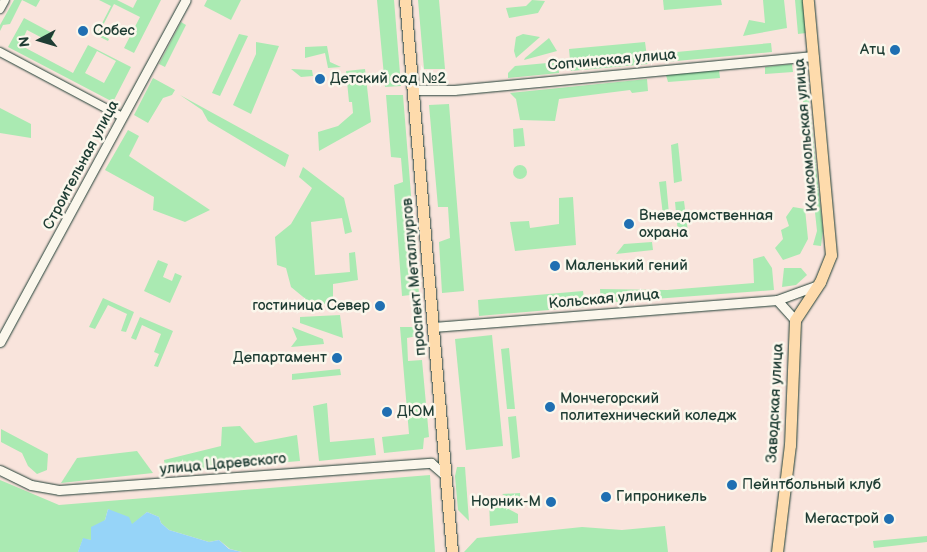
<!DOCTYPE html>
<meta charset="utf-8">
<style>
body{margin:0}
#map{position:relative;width:927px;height:552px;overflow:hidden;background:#f9e4dc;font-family:"Balsamiq Sans",sans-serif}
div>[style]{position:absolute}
.green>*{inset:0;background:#aaeab2}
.round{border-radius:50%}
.water>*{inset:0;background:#96d4f8}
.roads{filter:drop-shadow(0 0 1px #1f3d34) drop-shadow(0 0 1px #1f3d34)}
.minor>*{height:8px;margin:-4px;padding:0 4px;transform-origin:4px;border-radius:4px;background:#fbf7ec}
.tertiary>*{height:9px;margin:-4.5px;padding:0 4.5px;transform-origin:4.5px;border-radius:4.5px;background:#fbf7ec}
.primary>*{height:11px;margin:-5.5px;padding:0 5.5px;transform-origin:5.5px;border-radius:5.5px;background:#fedbac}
.dots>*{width:14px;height:14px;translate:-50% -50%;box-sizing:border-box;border:2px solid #fbf7ec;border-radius:50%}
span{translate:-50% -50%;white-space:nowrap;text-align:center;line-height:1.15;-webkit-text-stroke:5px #fbf7ec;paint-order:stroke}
.poi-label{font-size:15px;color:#1f3d34}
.left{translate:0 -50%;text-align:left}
.right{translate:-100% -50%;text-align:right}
.street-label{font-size:15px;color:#1f3d34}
.north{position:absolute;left:15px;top:15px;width:50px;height:50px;-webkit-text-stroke:4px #fbf7ec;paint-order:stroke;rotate:264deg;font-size:14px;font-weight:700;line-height:20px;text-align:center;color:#1f3d34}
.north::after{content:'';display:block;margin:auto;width:18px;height:22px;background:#1f3d34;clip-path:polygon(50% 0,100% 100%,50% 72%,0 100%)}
</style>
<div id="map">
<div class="green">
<i style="clip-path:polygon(14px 0,40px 0,36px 7px,22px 0,10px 24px,3px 25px,0 31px,0 25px)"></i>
<i style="clip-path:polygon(99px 0,117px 0,133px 8px,137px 0,161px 0,134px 53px,124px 48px,140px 17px,114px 4px,99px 33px,109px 39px,108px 41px,96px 35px,111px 6px)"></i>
<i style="clip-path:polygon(207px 0,241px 0,231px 20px,204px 6px)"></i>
<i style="clip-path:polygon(377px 0,394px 0,401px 86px,385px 87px)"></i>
<i style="clip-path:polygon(418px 0,439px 0,445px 69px,424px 69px)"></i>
<i style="clip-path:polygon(532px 0,545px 1px,538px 13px,509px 18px,506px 8px,526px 6px)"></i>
<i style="clip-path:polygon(663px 0,721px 0,722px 5px,664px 10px)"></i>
<i style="clip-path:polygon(763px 0,784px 0,787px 28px,743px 36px,749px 20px,765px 23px)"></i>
<i style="clip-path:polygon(795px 0,803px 0,806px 33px,798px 34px)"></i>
<i style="clip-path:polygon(evenodd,24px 18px,54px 34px,50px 42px,27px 30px,20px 45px,73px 73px,88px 45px,131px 67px,113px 102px,8px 47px,24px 18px,97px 51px,116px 61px,104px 83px,85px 73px,97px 51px)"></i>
<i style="clip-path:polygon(181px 22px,186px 25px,165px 67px,159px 64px)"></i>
<i style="clip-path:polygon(239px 34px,248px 36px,220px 96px,212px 93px)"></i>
<i style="clip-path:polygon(523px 34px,540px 37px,516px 58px,514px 51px,516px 37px)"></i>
<i style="clip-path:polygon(549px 38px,557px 51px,524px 60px,525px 58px)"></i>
<i style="clip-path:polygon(256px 42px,279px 46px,251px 114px,233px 105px,256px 54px)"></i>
<i style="clip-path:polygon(645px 42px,648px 64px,571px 71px,569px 49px)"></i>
<i style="clip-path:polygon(771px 43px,772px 52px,666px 62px,666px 53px)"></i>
<i style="clip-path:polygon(327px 46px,330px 62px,341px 67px,328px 68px,325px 53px,305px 58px,305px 47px)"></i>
<i style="clip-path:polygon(558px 62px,559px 73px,508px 78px,508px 73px,515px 66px)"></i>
<i style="clip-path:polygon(792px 64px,793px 72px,765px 74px,765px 67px)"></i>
<i style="clip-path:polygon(291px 69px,312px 70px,313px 76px,301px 77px)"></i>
<i style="clip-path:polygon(365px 69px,371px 122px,319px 151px,318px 132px,338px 126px,353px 113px,352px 102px,349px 102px,346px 71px)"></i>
<i style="clip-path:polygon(719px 70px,720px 78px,668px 82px,666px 75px)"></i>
<i style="clip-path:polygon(153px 78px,175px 90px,172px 95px,163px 98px,148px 123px,134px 115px)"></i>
<i style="clip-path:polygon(647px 79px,648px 91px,632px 93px,630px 90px,559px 99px,555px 121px,520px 120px,516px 99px,510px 93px)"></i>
<i style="clip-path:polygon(808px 91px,823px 231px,821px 246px,813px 245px,817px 231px,802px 92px)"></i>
<i style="clip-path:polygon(180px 95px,289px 155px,285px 167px,208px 121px,202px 110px)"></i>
<i style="clip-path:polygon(386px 95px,403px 95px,419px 294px,402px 296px,394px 185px,403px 182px,401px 158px,391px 157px)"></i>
<i style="clip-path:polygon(449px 104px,464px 291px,442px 293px,439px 242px,450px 238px,448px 207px,438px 207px,429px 105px)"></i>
<i style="clip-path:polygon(0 108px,31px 124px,31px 138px,0 133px)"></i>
<i style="clip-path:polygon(523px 128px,525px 146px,514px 147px,513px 129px)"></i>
<i style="clip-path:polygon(128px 130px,139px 136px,129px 156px,210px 210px,185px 222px,153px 210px,154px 197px,105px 170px)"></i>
<i style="clip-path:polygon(678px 143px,682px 181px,674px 183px,671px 145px)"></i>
<i class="round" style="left:513px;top:165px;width:14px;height:14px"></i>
<i style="clip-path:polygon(303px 167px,344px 198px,352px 232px,345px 234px,342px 218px,311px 222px,315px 275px,350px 272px,349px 253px,355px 252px,358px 280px,333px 284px,333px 303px,313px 305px,291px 287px,286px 268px,277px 265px,275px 237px,291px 224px,312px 188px,299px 177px)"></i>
<i style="clip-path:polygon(666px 181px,669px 214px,663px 215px,659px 182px)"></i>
<i style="clip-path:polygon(68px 187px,73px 190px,53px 227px,48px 224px)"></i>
<i style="clip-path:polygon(573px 197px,576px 245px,515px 251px,510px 222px,529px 221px,530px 228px,559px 224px,559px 198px)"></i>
<i style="clip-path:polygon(684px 201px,688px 232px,678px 233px,675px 202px)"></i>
<i style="clip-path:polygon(793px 207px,805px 209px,808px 239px,800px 254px,783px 260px,775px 248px,783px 239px,781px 230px,789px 226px,786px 217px)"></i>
<i style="clip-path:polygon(652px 242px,653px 250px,616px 254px,624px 244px)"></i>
<i style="clip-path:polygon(764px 256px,772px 268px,774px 290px,601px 303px,600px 289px,667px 290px,754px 283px,753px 259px)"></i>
<i style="clip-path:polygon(158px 260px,168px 264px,163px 277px,172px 281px,175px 273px,182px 276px,170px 303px,144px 291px)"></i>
<i style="clip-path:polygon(784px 268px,801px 268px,807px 275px,796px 285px,782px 287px)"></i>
<i style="clip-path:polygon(583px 291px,585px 307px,479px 316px,478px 300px)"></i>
<i style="clip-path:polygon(103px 298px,134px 312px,126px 332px,121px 331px,127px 314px,108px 305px,95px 329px,89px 327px)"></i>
<i style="clip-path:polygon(340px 315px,343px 338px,300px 323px,300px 317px)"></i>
<i style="clip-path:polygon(140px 317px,173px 331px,158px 367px,154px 366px,159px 354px,154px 352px,161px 334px,142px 325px,136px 340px,131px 338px)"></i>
<i style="clip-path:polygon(292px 327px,323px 339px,324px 344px,291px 347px,297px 339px)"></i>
<i style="clip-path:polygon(400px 327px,420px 327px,422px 335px,407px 338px,408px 361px,422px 360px,429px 437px,424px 438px,423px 449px,384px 453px,382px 437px,409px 434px)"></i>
<i style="clip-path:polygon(492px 335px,503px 446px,466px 450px,455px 339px)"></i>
<i style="clip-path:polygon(509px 348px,515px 409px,507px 409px,501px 349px)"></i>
<i style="clip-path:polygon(340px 369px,341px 375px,292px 380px,292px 374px)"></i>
<i style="clip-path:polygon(327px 403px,330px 442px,374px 438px,376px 455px,319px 461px,313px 406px)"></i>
<i style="clip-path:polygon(516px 416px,520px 457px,512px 459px,508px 417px)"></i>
<i style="clip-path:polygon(240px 426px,255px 443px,297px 435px,300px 461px,166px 472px,164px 460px,221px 446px,222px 427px)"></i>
<i style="clip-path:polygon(1px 429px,48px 454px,47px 470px,37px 474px,28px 466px,22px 453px,1px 442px)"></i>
<i style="clip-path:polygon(137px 451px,153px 473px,61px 483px,77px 458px)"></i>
<i style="clip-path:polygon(457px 467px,465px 467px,469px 521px,458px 510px,455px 476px)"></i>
<i style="clip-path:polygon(430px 475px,435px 552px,242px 552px,230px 549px,219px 540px,209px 542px,169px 530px,161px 523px,159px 517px,147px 512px,132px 525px,108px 509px,105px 520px,91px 540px,83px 539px,78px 552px,0 552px,0 480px,59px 505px)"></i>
<i style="clip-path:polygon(520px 493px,521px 507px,502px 494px)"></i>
<i style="clip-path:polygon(489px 499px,518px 514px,518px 523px,490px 526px)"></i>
<i style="clip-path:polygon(665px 526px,668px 552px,464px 552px,477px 538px,582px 527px,622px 530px)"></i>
<i style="clip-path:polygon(927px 536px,927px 542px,874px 548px,873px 541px)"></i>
</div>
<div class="water">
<i style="clip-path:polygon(108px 509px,129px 517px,132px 524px,147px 512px,159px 517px,161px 523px,169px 530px,209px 542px,219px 540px,229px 549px,242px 552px,78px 552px,83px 538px,91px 540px,91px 527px,105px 520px)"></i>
</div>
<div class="roads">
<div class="minor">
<i style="left:0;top:9px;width:10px;rotate:-61deg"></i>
<i style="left:0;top:52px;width:138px;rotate:28deg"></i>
</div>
<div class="tertiary">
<i style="left:413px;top:90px;width:41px"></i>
<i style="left:454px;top:90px;width:361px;rotate:-5.4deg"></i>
<i style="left:777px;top:300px;width:27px;rotate:48deg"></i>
<i style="left:433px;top:327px;width:345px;rotate:-4.5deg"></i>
<i style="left:777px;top:300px;width:44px;rotate:-20.1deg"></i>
<i style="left:0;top:342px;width:389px;rotate:-61.5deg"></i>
<i style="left:0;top:470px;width:34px;rotate:26deg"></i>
<i style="left:31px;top:485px;width:28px;rotate:10deg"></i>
<i style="left:59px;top:490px;width:373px;rotate:-4.2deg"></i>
<i style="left:431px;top:463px;width:20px;rotate:41deg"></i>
</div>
<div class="primary">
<i style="left:405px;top:0;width:554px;rotate:85.13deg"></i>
<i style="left:777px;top:552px;width:108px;rotate:-83.1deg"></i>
<i style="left:790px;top:445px;width:125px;rotate:-87.7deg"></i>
<i style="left:795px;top:320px;width:45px;rotate:-56.7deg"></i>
<i style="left:820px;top:282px;width:29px;rotate:-68deg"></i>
<i style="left:831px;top:255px;width:256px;rotate:-95.2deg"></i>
</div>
</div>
<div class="dots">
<i style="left:83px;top:31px;background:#1f6fb2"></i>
<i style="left:895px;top:50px;background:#1f6fb2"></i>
<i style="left:320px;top:79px;background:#1f6fb2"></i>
<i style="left:629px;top:224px;background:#1f6fb2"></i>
<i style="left:555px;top:266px;background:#1f6fb2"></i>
<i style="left:380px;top:306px;background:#1f6fb2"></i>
<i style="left:337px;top:358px;background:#1f6fb2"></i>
<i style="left:550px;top:407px;background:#1f6fb2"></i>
<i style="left:387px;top:412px;background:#1f6fb2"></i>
<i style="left:732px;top:485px;background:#1f6fb2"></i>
<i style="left:606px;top:497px;background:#1f6fb2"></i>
<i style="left:551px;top:502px;background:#1f6fb2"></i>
<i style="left:889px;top:519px;background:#1f6fb2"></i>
</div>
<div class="poi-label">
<span class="left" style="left:93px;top:31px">Собес</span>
<span class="right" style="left:885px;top:50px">Атц</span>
<span class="left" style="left:330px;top:79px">Детский сад №2</span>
<span class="left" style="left:639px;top:224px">Вневедомственная<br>охрана</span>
<span class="left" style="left:565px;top:266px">Маленький гений</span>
<span class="right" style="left:370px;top:306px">гостиница Север</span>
<span class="right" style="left:327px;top:358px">Департамент</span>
<span class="left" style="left:560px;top:407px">Мончегорский<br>политехнический коледж</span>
<span class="left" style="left:397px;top:412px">ДЮМ</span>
<span class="left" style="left:742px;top:485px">Пейнтбольный клуб</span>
<span class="left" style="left:616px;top:497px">Гипроникель</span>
<span class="right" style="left:541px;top:502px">Норник-М</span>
<span class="right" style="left:879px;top:519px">Мегастрой</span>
</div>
<div class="street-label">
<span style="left:612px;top:60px;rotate:-5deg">Сопчинская улица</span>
<span style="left:806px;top:135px;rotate:-95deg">Комсомольская улица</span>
<span style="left:81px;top:165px;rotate:-62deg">Строительная улица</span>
<span style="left:414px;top:277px;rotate:-95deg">проспект Металлургов</span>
<span style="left:604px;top:299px;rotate:-5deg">Кольская улица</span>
<span style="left:775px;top:403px;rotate:-87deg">Заводская улица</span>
<span style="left:223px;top:464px;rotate:-5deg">улица Царевского</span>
</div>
<div class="north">N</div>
</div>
